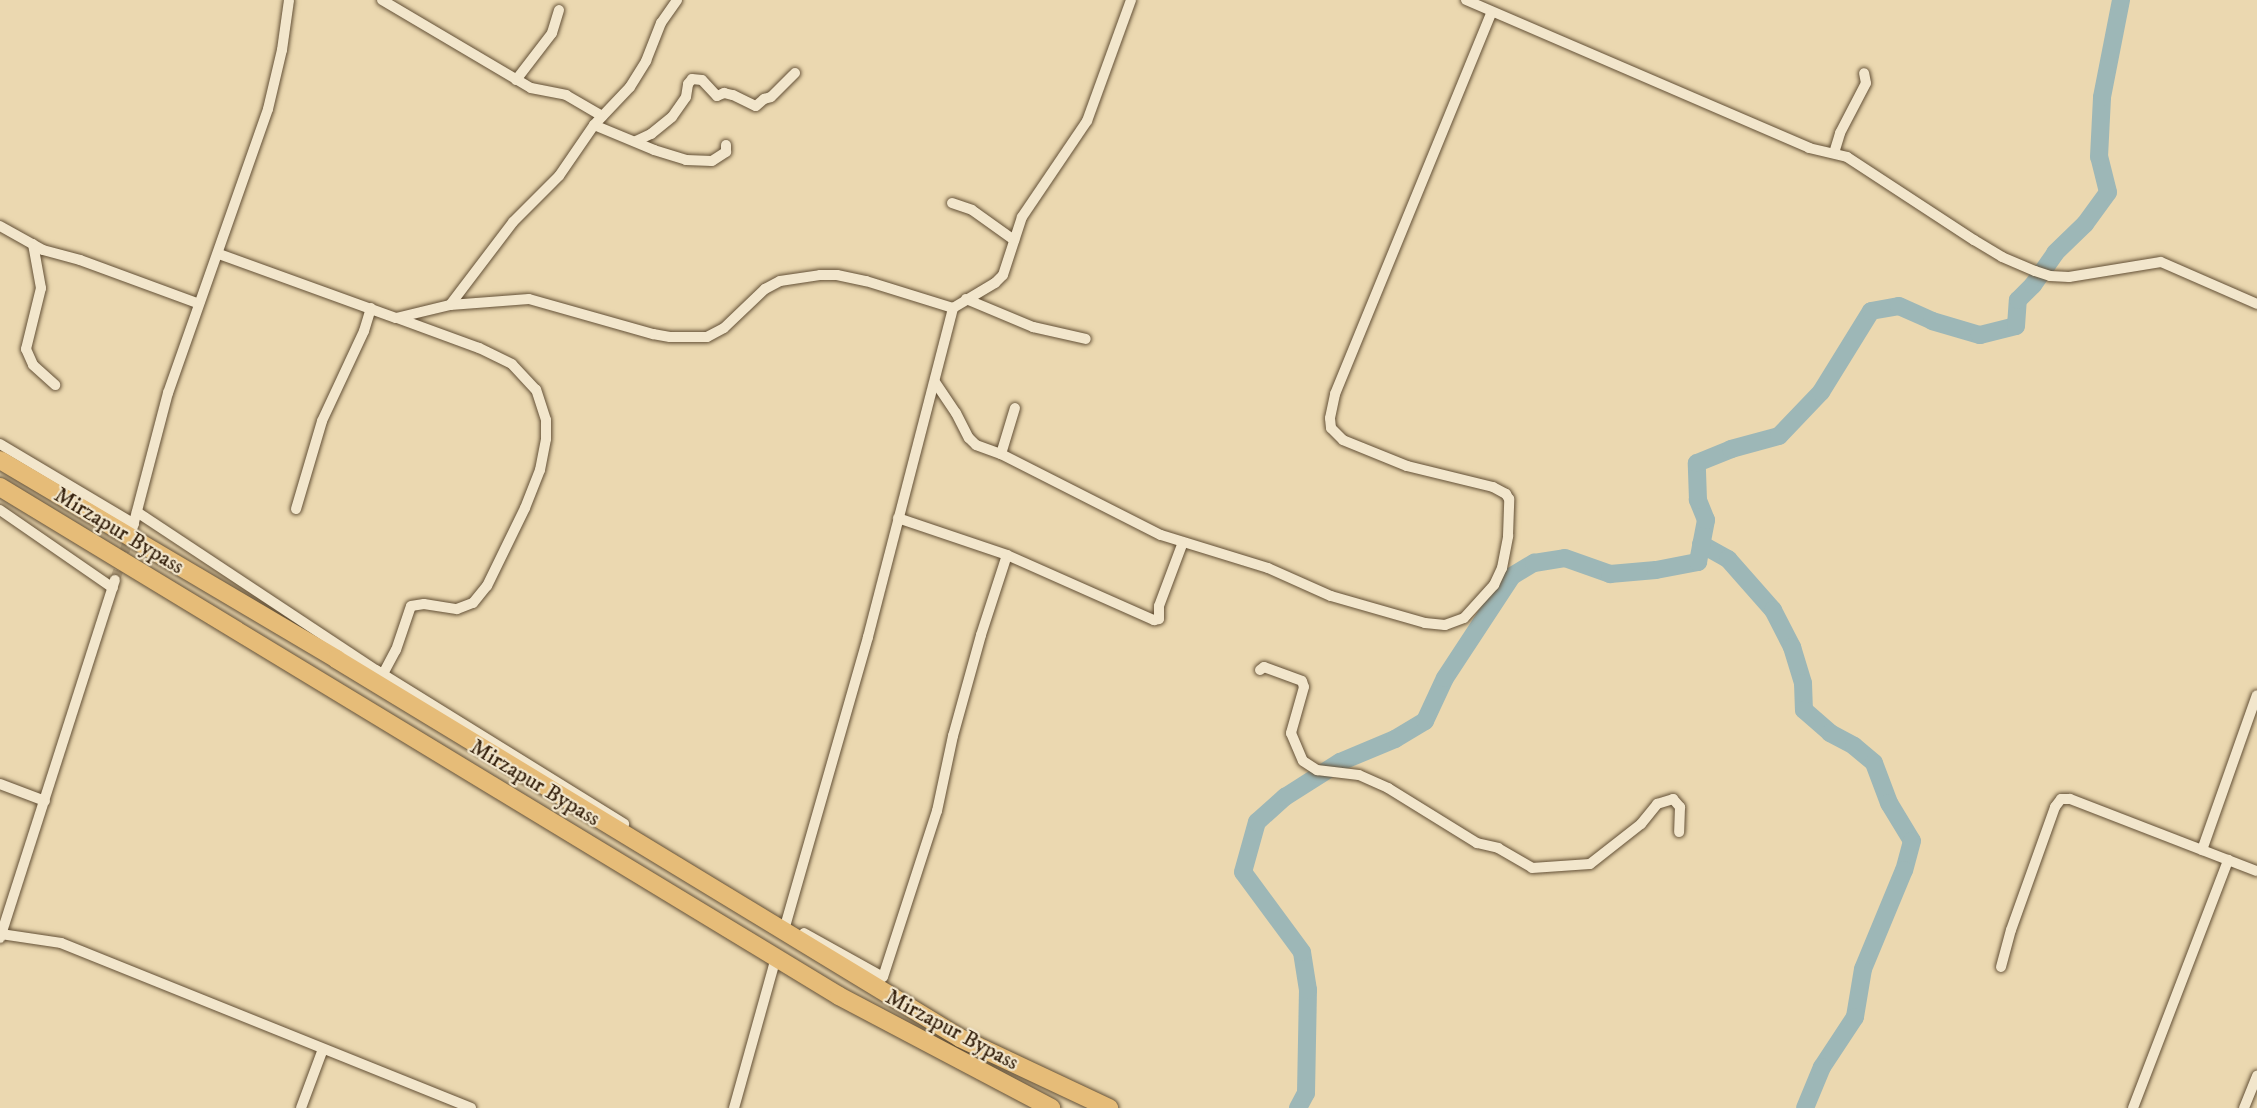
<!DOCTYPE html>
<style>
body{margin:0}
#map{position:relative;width:2257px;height:1108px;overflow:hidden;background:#ebd8b0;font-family:"IM FELL DW Pica",serif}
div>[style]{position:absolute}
.river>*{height:18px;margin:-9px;padding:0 9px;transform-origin:9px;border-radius:9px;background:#9db7b7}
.minor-tunnel>*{height:10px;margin-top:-5px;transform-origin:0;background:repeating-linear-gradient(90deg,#c7b490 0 10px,transparent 0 15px)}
.roads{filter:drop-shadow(0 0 2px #635036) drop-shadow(0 0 2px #635036)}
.minor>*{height:10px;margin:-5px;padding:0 5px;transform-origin:5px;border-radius:5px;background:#f2e6cc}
.trunk>*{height:18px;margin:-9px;padding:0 9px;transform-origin:9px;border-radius:9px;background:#e6bc78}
span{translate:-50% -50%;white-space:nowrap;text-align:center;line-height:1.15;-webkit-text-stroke:4.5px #f2e6cc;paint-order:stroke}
.street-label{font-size:22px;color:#36220e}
</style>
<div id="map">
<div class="river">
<i style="left:1701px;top:544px;width:31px;rotate:29deg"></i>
<i style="left:1728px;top:559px;width:68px;rotate:48.6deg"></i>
<i style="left:1773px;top:610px;width:42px;rotate:62.8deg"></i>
<i style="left:1792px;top:647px;width:38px;rotate:73deg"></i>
<i style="left:1803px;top:683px;width:27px;rotate:88deg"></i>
<i style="left:1804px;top:710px;width:35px;rotate:41deg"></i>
<i style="left:1830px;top:733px;width:27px;rotate:28deg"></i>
<i style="left:1854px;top:746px;width:26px;rotate:40deg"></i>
<i style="left:1874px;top:763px;width:43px;rotate:69.4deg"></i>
<i style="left:1889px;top:803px;width:44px;rotate:58.8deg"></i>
<i style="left:1912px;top:841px;width:30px;rotate:105deg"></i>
<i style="left:1904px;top:870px;width:107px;rotate:112.5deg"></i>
<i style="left:1863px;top:969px;width:49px;rotate:99.5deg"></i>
<i style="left:1855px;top:1017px;width:60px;rotate:123.4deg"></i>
<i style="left:1822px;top:1067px;width:44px;rotate:112.5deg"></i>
<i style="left:1298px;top:1108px;width:17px;rotate:-62deg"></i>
<i style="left:1306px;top:1093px;width:103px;rotate:-88.9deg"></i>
<i style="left:1308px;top:990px;width:38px;rotate:-99deg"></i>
<i style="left:1302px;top:952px;width:99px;rotate:-126.4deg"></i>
<i style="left:1243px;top:872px;width:52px;rotate:-74.4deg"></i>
<i style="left:1257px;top:822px;width:38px;rotate:-42deg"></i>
<i style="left:1285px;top:797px;width:65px;rotate:-32.5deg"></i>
<i style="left:1340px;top:762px;width:60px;rotate:-22.7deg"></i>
<i style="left:1395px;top:739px;width:35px;rotate:-31deg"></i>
<i style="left:1425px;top:721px;width:47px;rotate:-65.1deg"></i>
<i style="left:1445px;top:678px;width:122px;rotate:-56.7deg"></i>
<i style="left:1512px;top:576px;width:26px;rotate:-31deg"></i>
<i style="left:1534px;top:563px;width:31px;rotate:-9deg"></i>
<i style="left:1565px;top:558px;width:48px;rotate:19.6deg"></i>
<i style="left:1610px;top:574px;width:46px;rotate:-5deg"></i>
<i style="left:1656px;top:570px;width:43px;rotate:-10.8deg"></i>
<i style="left:1698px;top:562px;width:43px;rotate:-79.2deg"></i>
<i style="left:1706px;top:520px;width:22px;rotate:-112deg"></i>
<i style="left:1698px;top:500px;width:37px;rotate:-92deg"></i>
<i style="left:1697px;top:463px;width:37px;rotate:-22deg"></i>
<i style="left:1731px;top:449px;width:50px;rotate:-15.2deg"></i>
<i style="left:1779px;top:436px;width:61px;rotate:-46.3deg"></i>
<i style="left:1821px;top:392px;width:95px;rotate:-58.3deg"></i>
<i style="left:1871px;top:311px;width:28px;rotate:-10deg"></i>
<i style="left:1899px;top:306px;width:36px;rotate:24deg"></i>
<i style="left:1932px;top:321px;width:50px;rotate:16.3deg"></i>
<i style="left:1980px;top:335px;width:37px;rotate:-14deg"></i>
<i style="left:2016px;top:326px;width:26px;rotate:-86deg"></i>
<i style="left:2018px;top:300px;width:21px;rotate:-45deg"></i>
<i style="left:2033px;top:285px;width:39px;rotate:-55deg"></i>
<i style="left:2055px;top:253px;width:42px;rotate:-44deg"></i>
<i style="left:2085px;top:224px;width:39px;rotate:-54deg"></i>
<i style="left:2108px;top:192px;width:36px;rotate:-104deg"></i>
<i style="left:2099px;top:157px;width:60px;rotate:-87.1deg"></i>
<i style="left:2102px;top:97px;width:99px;rotate:-78.9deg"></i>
</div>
<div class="minor-tunnel">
<i style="left:115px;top:580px;width:51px;rotate:-71.6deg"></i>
</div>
<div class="roads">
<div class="minor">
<i style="left:382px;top:0;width:173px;rotate:30.6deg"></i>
<i style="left:531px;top:88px;width:36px;rotate:11deg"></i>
<i style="left:566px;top:95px;width:42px;rotate:30.3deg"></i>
<i style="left:1466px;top:0;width:374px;rotate:23.3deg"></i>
<i style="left:1809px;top:148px;width:39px;rotate:13deg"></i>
<i style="left:1847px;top:157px;width:152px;rotate:33.2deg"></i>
<i style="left:1974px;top:240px;width:33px;rotate:31deg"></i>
<i style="left:2002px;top:257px;width:36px;rotate:23deg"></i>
<i style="left:2035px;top:271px;width:16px;rotate:18deg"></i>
<i style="left:2050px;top:276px;width:19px;rotate:3deg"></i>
<i style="left:2069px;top:277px;width:93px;rotate:-9.3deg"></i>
<i style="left:2161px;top:262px;width:105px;rotate:23.6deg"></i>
<i style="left:516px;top:80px;width:59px;rotate:-52.5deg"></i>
<i style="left:552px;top:33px;width:24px;rotate:-73deg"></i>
<i style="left:594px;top:125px;width:65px;rotate:22.6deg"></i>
<i style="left:654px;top:150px;width:34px;rotate:17deg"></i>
<i style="left:686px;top:160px;width:26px;rotate:2deg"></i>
<i style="left:712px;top:161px;width:17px;rotate:-33deg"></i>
<i style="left:726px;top:152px;width:7px;rotate:-90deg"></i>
<i style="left:636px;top:141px;width:17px;rotate:-25deg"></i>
<i style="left:651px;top:134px;width:27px;rotate:-39deg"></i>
<i style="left:672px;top:117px;width:24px;rotate:-55deg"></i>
<i style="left:686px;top:97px;width:13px;rotate:-81deg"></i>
<i style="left:688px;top:84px;width:6px;rotate:-51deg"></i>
<i style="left:692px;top:79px;width:10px;rotate:6deg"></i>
<i style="left:702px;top:80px;width:22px;rotate:47deg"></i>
<i style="left:717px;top:96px;width:8px;rotate:-23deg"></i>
<i style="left:724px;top:93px;width:9px;rotate:13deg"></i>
<i style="left:733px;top:95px;width:25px;rotate:26deg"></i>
<i style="left:756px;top:106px;width:11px;rotate:-41deg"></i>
<i style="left:764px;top:99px;width:7px;rotate:-16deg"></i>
<i style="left:771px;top:97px;width:34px;rotate:-45deg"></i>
<i style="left:1834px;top:153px;width:21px;rotate:-73deg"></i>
<i style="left:1840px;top:133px;width:56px;rotate:-62.5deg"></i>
<i style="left:1866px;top:83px;width:10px;rotate:-101deg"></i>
<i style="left:952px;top:203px;width:21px;rotate:19deg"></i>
<i style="left:972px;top:210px;width:52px;rotate:35.5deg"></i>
<i style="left:0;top:226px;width:49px;rotate:29.2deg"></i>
<i style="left:43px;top:250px;width:38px;rotate:15deg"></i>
<i style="left:80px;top:260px;width:125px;rotate:20.2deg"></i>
<i style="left:33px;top:244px;width:45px;rotate:79.7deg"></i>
<i style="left:41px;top:288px;width:63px;rotate:103.8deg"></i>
<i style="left:26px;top:349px;width:17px;rotate:66deg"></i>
<i style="left:33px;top:365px;width:30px;rotate:42deg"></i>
<i style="left:219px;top:254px;width:188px;rotate:19.9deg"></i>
<i style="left:396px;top:318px;width:56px;rotate:-13.5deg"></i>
<i style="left:450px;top:305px;width:79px;rotate:-4.3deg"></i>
<i style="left:529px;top:299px;width:129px;rotate:15.8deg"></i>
<i style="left:653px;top:334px;width:17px;rotate:10deg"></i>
<i style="left:670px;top:337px;width:37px"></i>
<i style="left:707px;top:337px;width:19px;rotate:-28deg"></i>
<i style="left:724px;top:328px;width:57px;rotate:-43.6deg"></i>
<i style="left:765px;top:289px;width:17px;rotate:-28deg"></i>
<i style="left:780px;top:281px;width:40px;rotate:-8.5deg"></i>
<i style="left:820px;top:275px;width:17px"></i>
<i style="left:837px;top:275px;width:30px;rotate:12deg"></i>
<i style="left:866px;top:281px;width:91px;rotate:17.2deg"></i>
<i style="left:966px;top:299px;width:73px;rotate:22.7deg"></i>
<i style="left:1033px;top:327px;width:54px;rotate:12.8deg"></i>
<i style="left:450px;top:305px;width:104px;rotate:-52.8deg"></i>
<i style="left:513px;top:222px;width:65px;rotate:-45deg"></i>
<i style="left:559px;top:176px;width:62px;rotate:-55.5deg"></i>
<i style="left:594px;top:125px;width:52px;rotate:-46.5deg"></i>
<i style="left:630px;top:87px;width:31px;rotate:-58deg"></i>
<i style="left:646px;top:61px;width:41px;rotate:-68.5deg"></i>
<i style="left:661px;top:23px;width:28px;rotate:-55deg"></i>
<i style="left:935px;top:382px;width:37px;rotate:56deg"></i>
<i style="left:956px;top:413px;width:28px;rotate:63deg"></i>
<i style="left:969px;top:438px;width:10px;rotate:45deg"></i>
<i style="left:976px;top:445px;width:27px;rotate:20deg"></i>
<i style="left:1001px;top:454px;width:179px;rotate:26.9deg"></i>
<i style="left:1161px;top:535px;width:112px;rotate:17.1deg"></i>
<i style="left:1268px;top:568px;width:69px;rotate:24deg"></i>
<i style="left:1331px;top:596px;width:98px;rotate:16deg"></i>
<i style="left:1425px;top:623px;width:20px;rotate:6deg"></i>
<i style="left:1445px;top:625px;width:20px;rotate:-20deg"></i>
<i style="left:1464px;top:618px;width:45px;rotate:-47.7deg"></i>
<i style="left:1494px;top:585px;width:19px;rotate:-65deg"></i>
<i style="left:1502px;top:568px;width:33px;rotate:-79deg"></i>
<i style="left:1508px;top:536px;width:37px;rotate:-88deg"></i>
<i style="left:1509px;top:499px;width:6px;rotate:-121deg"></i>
<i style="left:1506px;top:494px;width:15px;rotate:-152deg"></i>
<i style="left:1493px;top:487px;width:89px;rotate:-166.3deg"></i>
<i style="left:1407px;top:466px;width:69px;rotate:-157.9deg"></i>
<i style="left:1343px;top:440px;width:17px;rotate:-135deg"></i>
<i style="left:1331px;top:428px;width:10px;rotate:-96deg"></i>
<i style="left:1330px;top:418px;width:25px;rotate:-78deg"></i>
<i style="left:1335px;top:394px;width:413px;rotate:-67.7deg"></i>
<i style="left:0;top:444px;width:156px;rotate:30.8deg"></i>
<i style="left:1001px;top:454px;width:48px;rotate:-73.1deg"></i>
<i style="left:296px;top:509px;width:92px;rotate:-73.5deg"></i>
<i style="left:322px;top:421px;width:99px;rotate:-65deg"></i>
<i style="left:364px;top:331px;width:24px;rotate:-73deg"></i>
<i style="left:0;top:510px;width:137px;rotate:34.6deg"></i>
<i style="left:137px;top:512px;width:287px;rotate:33.5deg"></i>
<i style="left:376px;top:670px;width:292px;rotate:31.8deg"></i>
<i style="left:898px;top:518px;width:115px;rotate:18.7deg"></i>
<i style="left:1007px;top:555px;width:161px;rotate:23.9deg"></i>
<i style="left:1154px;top:620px;width:5px;rotate:-11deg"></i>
<i style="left:1159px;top:619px;width:13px;rotate:-90deg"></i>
<i style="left:1159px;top:606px;width:68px;rotate:-69.4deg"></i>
<i style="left:132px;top:530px;width:142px;rotate:-75.3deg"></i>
<i style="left:168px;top:393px;width:301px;rotate:-70.6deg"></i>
<i style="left:268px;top:109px;width:61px;rotate:-76.7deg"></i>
<i style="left:282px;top:50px;width:50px;rotate:-82deg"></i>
<i style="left:1260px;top:670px;width:5px;rotate:-37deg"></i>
<i style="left:1264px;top:667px;width:40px;rotate:20.2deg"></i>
<i style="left:1302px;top:681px;width:6px;rotate:72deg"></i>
<i style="left:1304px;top:687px;width:48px;rotate:105.8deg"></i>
<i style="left:1291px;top:733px;width:30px;rotate:67deg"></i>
<i style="left:1303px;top:761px;width:17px;rotate:33deg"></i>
<i style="left:1317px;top:770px;width:42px;rotate:6.8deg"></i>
<i style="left:1359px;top:775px;width:32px;rotate:24deg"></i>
<i style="left:1388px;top:788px;width:105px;rotate:31.7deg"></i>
<i style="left:1477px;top:843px;width:22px;rotate:13deg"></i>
<i style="left:1498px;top:848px;width:39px;rotate:30deg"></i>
<i style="left:1532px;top:868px;width:58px;rotate:-3.9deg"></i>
<i style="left:1590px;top:864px;width:65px;rotate:-38.1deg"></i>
<i style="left:1641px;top:824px;width:26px;rotate:-51deg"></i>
<i style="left:1657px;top:804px;width:17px;rotate:-17deg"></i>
<i style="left:1673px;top:799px;width:11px;rotate:49deg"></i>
<i style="left:1680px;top:807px;width:25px;rotate:92deg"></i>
<i style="left:383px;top:674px;width:27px;rotate:-62deg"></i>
<i style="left:396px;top:650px;width:46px;rotate:-71.2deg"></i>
<i style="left:411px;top:606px;width:13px;rotate:-9deg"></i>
<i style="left:424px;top:604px;width:33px;rotate:9deg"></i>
<i style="left:457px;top:609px;width:17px;rotate:-21deg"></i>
<i style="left:473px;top:603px;width:22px;rotate:-51deg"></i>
<i style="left:487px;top:586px;width:87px;rotate:-64deg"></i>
<i style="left:525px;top:508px;width:41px;rotate:-68.5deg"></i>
<i style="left:540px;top:470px;width:32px;rotate:-79deg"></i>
<i style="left:546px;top:439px;width:19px;rotate:-90deg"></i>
<i style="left:546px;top:420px;width:32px;rotate:-108deg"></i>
<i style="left:536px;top:390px;width:35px;rotate:-133deg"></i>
<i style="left:512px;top:364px;width:37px;rotate:-154deg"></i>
<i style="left:479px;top:348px;width:87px;rotate:-159.9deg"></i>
<i style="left:0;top:784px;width:48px;rotate:20.7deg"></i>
<i style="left:2202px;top:850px;width:164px;rotate:-70.5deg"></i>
<i style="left:786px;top:923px;width:298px;rotate:-74deg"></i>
<i style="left:868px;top:637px;width:340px;rotate:-75.5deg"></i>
<i style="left:953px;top:308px;width:49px;rotate:-30.8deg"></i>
<i style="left:995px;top:283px;width:11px;rotate:-45deg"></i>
<i style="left:1003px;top:275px;width:61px;rotate:-71.9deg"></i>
<i style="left:1022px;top:217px;width:116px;rotate:-55.9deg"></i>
<i style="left:1087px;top:121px;width:129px;rotate:-70deg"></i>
<i style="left:804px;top:933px;width:90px;rotate:29.1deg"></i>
<i style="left:883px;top:977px;width:175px;rotate:-72deg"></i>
<i style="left:937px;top:811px;width:77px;rotate:-78deg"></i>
<i style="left:953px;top:736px;width:105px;rotate:-74.5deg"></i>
<i style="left:981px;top:635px;width:84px;rotate:-72deg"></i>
<i style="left:1px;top:934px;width:61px;rotate:8.5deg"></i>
<i style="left:61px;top:943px;width:442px;rotate:21.9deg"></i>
<i style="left:0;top:938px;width:376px;rotate:-72.2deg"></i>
<i style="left:2001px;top:967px;width:38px;rotate:-75deg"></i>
<i style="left:2011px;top:930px;width:131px;rotate:-70.3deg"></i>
<i style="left:2055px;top:807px;width:10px;rotate:-53deg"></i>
<i style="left:2061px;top:799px;width:9px"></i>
<i style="left:2070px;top:799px;width:200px;rotate:21.1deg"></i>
<i style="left:301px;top:1108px;width:63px;rotate:-69.6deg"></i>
<i style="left:734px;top:1108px;width:156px;rotate:-74.4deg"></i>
<i style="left:2133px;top:1108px;width:266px;rotate:-69deg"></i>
<i style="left:2244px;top:1108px;width:35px;rotate:-68deg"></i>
</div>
<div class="trunk">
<i style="left:0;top:460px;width:391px;rotate:30.6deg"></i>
<i style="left:336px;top:659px;width:730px;rotate:31.27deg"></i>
<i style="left:960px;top:1038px;width:165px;rotate:25.2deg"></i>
<i style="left:0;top:487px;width:981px;rotate:31.24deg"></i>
<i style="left:839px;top:996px;width:240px;rotate:27.8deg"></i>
</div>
</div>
<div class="street-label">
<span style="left:119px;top:531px;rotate:31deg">Mirzapur Bypass</span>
<span style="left:535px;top:783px;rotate:31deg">Mirzapur Bypass</span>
<span style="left:952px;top:1030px;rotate:28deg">Mirzapur Bypass</span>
</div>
</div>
